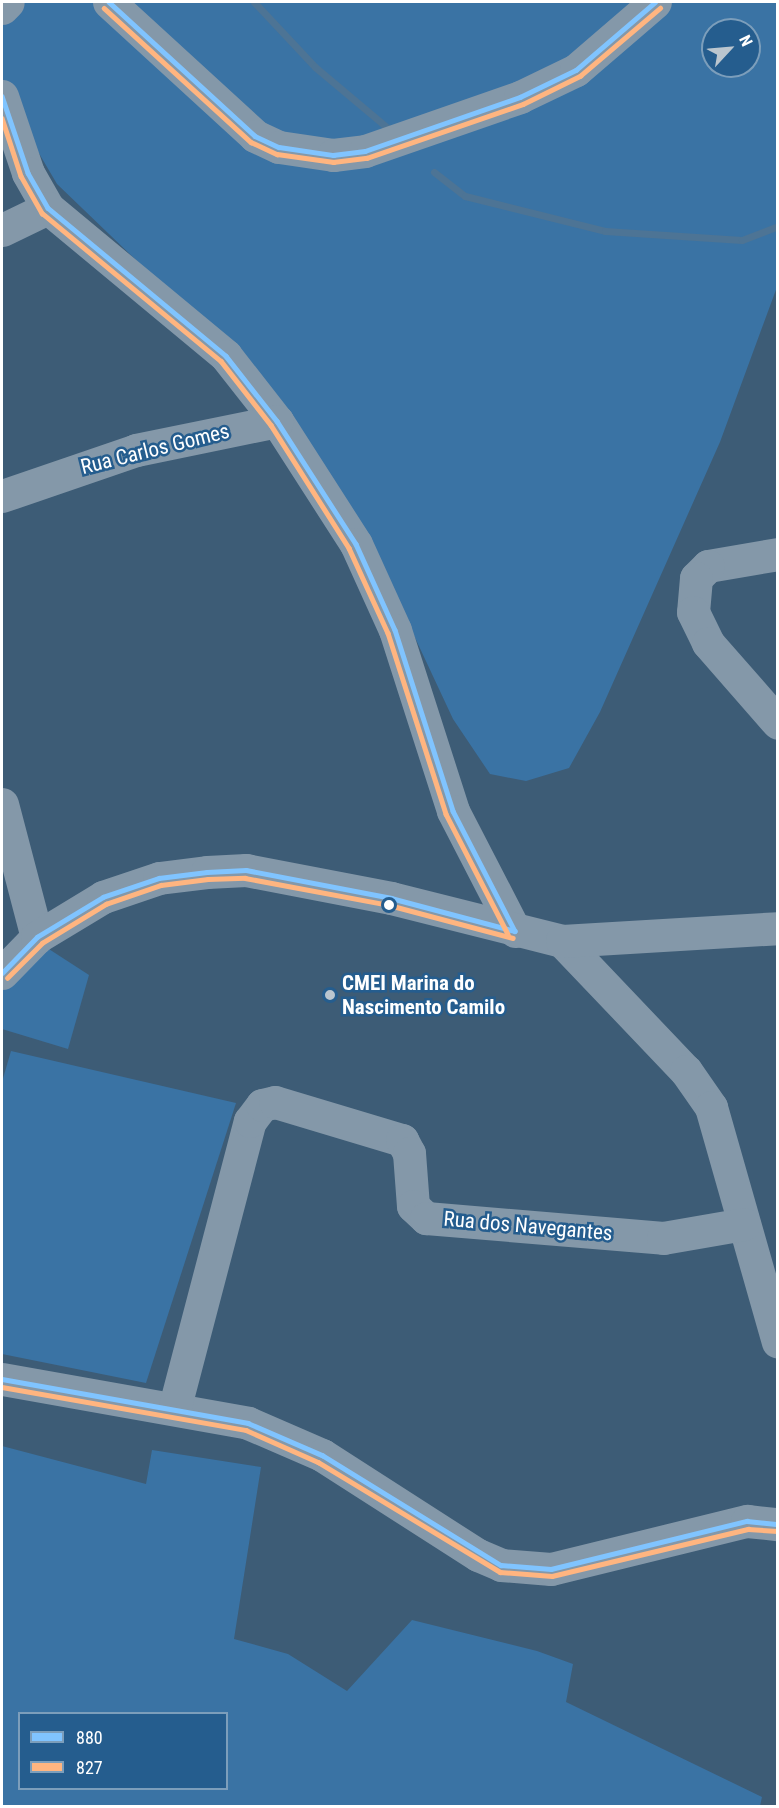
<!DOCTYPE html>
<style>
body{margin:0}
#map{position:relative;width:779px;height:1808px;overflow:hidden;background:#3d5c76;font-family:"Roboto Condensed",sans-serif}
div>[style]{position:absolute}
.green>*{inset:0;background:#3a73a4}
.stream>*{height:7px;margin:-3.5px;padding:0 3.5px;transform-origin:3.5px;border-radius:3.5px;background:#4d7495}
.minor>*{height:33px;margin:-16.5px;padding:0 16.5px;transform-origin:16.5px;border-radius:16.5px;background:#8498a9}
.bus-1>*{height:4.5px;margin:-2.25px;padding:0 2.25px;transform-origin:2.25px;border-radius:2.25px;background:#80c4ff}
.bus-2>*{height:4.5px;margin:-2.25px;padding:0 2.25px;transform-origin:2.25px;border-radius:2.25px;background:#ffb580}
.dots>*{width:16px;height:16px;translate:-50% -50%;box-sizing:border-box;border:3px solid #255d8e;border-radius:50%}
span{translate:-50% -50%;white-space:nowrap;text-align:center;line-height:1.15;-webkit-text-stroke:5px #255d8e;paint-order:stroke}
.street-label{font-size:21px;color:#fff}
.poi-label{font-size:21px;color:#fff;font-weight:700}
.left{translate:0 -50%;text-align:left}
.frame{position:absolute;inset:0;border:3px solid #fff;pointer-events:none}
.legend{position:absolute;left:18px;top:1712px;width:210px;height:78px;box-sizing:border-box;background:#255d8e;border:2px solid #7c9ebb;margin:0;padding:8px 10px;list-style:none;font-size:18px;color:#fff}
.legend li{display:flex;align-items:center;gap:12px;height:30px}
.legend b{width:30px;border:2px solid #7c9ebb}
.north{position:absolute;left:701px;top:18px;width:60px;height:60px;box-sizing:border-box;background:#255d8e;border:2px solid #7c9ebb;border-radius:50%;rotate:64deg;font-size:16px;font-weight:700;line-height:24px;text-align:center;color:#fff}
.north::after{content:'';display:block;margin:auto;width:21px;height:27px;background:#bbc6cf;clip-path:polygon(50% 0,100% 100%,50% 72%,0 100%)}
</style>
<div id="map">
<div class="green">
<i style="clip-path:polygon(evenodd,2px 2px,777px 2px,777px 287px,720px 442px,600px 712px,569px 768px,526px 781px,490px 774px,453px 719px,367px 535px,267px 386px,57px 184px,3px 92px,2px 2px,713px 30px,749px 30px,749px 66px,713px 66px,713px 30px)"></i>
<i style="clip-path:polygon(38px 942px,89px 975px,68px 1049px,2px 1029px,2px 987px)"></i>
<i style="clip-path:polygon(11px 1051px,236px 1103px,146px 1383px,2px 1354px,2px 1082px)"></i>
<i style="clip-path:polygon(evenodd,2px 1446px,146px 1484px,152px 1450px,261px 1467px,234px 1639px,288px 1654px,347px 1691px,412px 1620px,537px 1651px,573px 1664px,566px 1702px,762px 1797px,760px 1806px,2px 1806px,2px 1446px,20px 1714px,226px 1714px,226px 1788px,20px 1788px,20px 1714px)"></i>
</div>
<div class="stream">
<i style="left:254px;top:2px;width:89px;rotate:46.8deg"></i>
<i style="left:315px;top:67px;width:97px;rotate:40deg"></i>
<i style="left:434px;top:172px;width:39px;rotate:38deg"></i>
<i style="left:465px;top:196px;width:144px;rotate:14deg"></i>
<i style="left:605px;top:231px;width:137px;rotate:3.8deg"></i>
<i style="left:742px;top:240px;width:39px;rotate:-21deg"></i>
</div>
<div class="minor">
<i style="left:109px;top:2px;width:198px;rotate:42.5deg"></i>
<i style="left:255px;top:136px;width:26px;rotate:25deg"></i>
<i style="left:279px;top:147px;width:55px;rotate:8.4deg"></i>
<i style="left:333px;top:155px;width:32px;rotate:-7deg"></i>
<i style="left:365px;top:151px;width:164px;rotate:-19.2deg"></i>
<i style="left:520px;top:97px;width:62px;rotate:-25.7deg"></i>
<i style="left:576px;top:70px;width:104px;rotate:-40.7deg"></i>
<i style="left:2px;top:8px;width:8px;rotate:-45deg"></i>
<i style="left:2px;top:96px;width:81px;rotate:71.3deg"></i>
<i style="left:28px;top:173px;width:40px;rotate:60.3deg"></i>
<i style="left:48px;top:208px;width:231px;rotate:39.7deg"></i>
<i style="left:226px;top:356px;width:83px;rotate:51.9deg"></i>
<i style="left:277px;top:421px;width:146px;rotate:57.3deg"></i>
<i style="left:356px;top:544px;width:94px;rotate:65.6deg"></i>
<i style="left:395px;top:630px;width:190px;rotate:72.2deg"></i>
<i style="left:453px;top:811px;width:135px;rotate:62.7deg"></i>
<i style="left:2px;top:230px;width:51px;rotate:-25.6deg"></i>
<i style="left:2px;top:496px;width:142px;rotate:-18.9deg"></i>
<i style="left:136px;top:450px;width:144px;rotate:-11.6deg"></i>
<i style="left:778px;top:554px;width:71px;rotate:170.3deg"></i>
<i style="left:708px;top:566px;width:17px;rotate:135deg"></i>
<i style="left:696px;top:578px;width:34px;rotate:95deg"></i>
<i style="left:693px;top:612px;width:34px;rotate:64deg"></i>
<i style="left:708px;top:643px;width:106px;rotate:48.8deg"></i>
<i style="left:2px;top:804px;width:138px;rotate:75.3deg"></i>
<i style="left:562px;top:941px;width:180px;rotate:46.4deg"></i>
<i style="left:686px;top:1071px;width:44px;rotate:55.2deg"></i>
<i style="left:711px;top:1107px;width:244px;rotate:74.1deg"></i>
<i style="left:2px;top:973px;width:50px;rotate:-45.8deg"></i>
<i style="left:37px;top:937px;width:77px;rotate:-31.2deg"></i>
<i style="left:103px;top:897px;width:59px;rotate:-18.7deg"></i>
<i style="left:159px;top:878px;width:48px;rotate:-7.1deg"></i>
<i style="left:207px;top:872px;width:39px;rotate:-3deg"></i>
<i style="left:246px;top:870px;width:148px;rotate:10.9deg"></i>
<i style="left:391px;top:898px;width:176px;rotate:14.1deg"></i>
<i style="left:562px;top:941px;width:216px;rotate:-3.4deg"></i>
<i style="left:2px;top:1379px;width:250px;rotate:10.1deg"></i>
<i style="left:248px;top:1423px;width:81px;rotate:23.4deg"></i>
<i style="left:322px;top:1455px;width:185px;rotate:32.7deg"></i>
<i style="left:478px;top:1555px;width:25px;rotate:23deg"></i>
<i style="left:501px;top:1565px;width:50px;rotate:4.6deg"></i>
<i style="left:551px;top:1569px;width:202px;rotate:-13.8deg"></i>
<i style="left:747px;top:1521px;width:31px;rotate:6deg"></i>
<i style="left:175px;top:1406px;width:295px;rotate:-75.3deg"></i>
<i style="left:250px;top:1121px;width:20px;rotate:-53deg"></i>
<i style="left:262px;top:1105px;width:13px;rotate:-13deg"></i>
<i style="left:275px;top:1102px;width:133px;rotate:16.7deg"></i>
<i style="left:402px;top:1140px;width:15px;rotate:62deg"></i>
<i style="left:409px;top:1153px;width:53px;rotate:85.7deg"></i>
<i style="left:413px;top:1206px;width:18px;rotate:43deg"></i>
<i style="left:426px;top:1218px;width:238px;rotate:4.8deg"></i>
<i style="left:663px;top:1238px;width:82px;rotate:-9.8deg"></i>
</div>
<div class="bus-1">
<i style="left:109px;top:2px;width:198px;rotate:42.5deg"></i>
<i style="left:255px;top:136px;width:26px;rotate:25deg"></i>
<i style="left:279px;top:147px;width:55px;rotate:8.4deg"></i>
<i style="left:333px;top:155px;width:32px;rotate:-7deg"></i>
<i style="left:365px;top:151px;width:164px;rotate:-19.2deg"></i>
<i style="left:520px;top:97px;width:62px;rotate:-25.7deg"></i>
<i style="left:576px;top:70px;width:104px;rotate:-40.7deg"></i>
<i style="left:2px;top:96px;width:81px;rotate:71.3deg"></i>
<i style="left:28px;top:173px;width:40px;rotate:60.3deg"></i>
<i style="left:48px;top:208px;width:231px;rotate:39.7deg"></i>
<i style="left:226px;top:356px;width:83px;rotate:51.9deg"></i>
<i style="left:277px;top:421px;width:146px;rotate:57.3deg"></i>
<i style="left:356px;top:544px;width:94px;rotate:65.6deg"></i>
<i style="left:395px;top:630px;width:190px;rotate:72.2deg"></i>
<i style="left:453px;top:811px;width:135px;rotate:62.7deg"></i>
<i style="left:2px;top:973px;width:50px;rotate:-45.8deg"></i>
<i style="left:37px;top:937px;width:77px;rotate:-31.2deg"></i>
<i style="left:103px;top:897px;width:59px;rotate:-18.7deg"></i>
<i style="left:159px;top:878px;width:48px;rotate:-7.1deg"></i>
<i style="left:207px;top:872px;width:39px;rotate:-3deg"></i>
<i style="left:246px;top:870px;width:148px;rotate:10.9deg"></i>
<i style="left:391px;top:898px;width:128px;rotate:14.9deg"></i>
<i style="left:2px;top:1379px;width:250px;rotate:10.1deg"></i>
<i style="left:248px;top:1423px;width:81px;rotate:23.4deg"></i>
<i style="left:322px;top:1455px;width:210px;rotate:31.6deg"></i>
<i style="left:501px;top:1565px;width:50px;rotate:4.6deg"></i>
<i style="left:551px;top:1569px;width:202px;rotate:-13.8deg"></i>
<i style="left:747px;top:1521px;width:31px;rotate:6deg"></i>
</div>
<div class="bus-2">
<i style="left:104px;top:8px;width:199px;rotate:42.4deg"></i>
<i style="left:251px;top:142px;width:29px;rotate:25deg"></i>
<i style="left:277px;top:154px;width:57px;rotate:8.1deg"></i>
<i style="left:333px;top:162px;width:34px;rotate:-7deg"></i>
<i style="left:367px;top:158px;width:165px;rotate:-19.1deg"></i>
<i style="left:523px;top:104px;width:64px;rotate:-26.2deg"></i>
<i style="left:580px;top:76px;width:105px;rotate:-40.4deg"></i>
<i style="left:2px;top:118px;width:61px;rotate:71.9deg"></i>
<i style="left:21px;top:176px;width:43px;rotate:60.4deg"></i>
<i style="left:42px;top:213px;width:232px;rotate:39.6deg"></i>
<i style="left:221px;top:361px;width:81px;rotate:52deg"></i>
<i style="left:271px;top:425px;width:146px;rotate:57.6deg"></i>
<i style="left:349px;top:548px;width:94px;rotate:65.4deg"></i>
<i style="left:388px;top:633px;width:190px;rotate:72.2deg"></i>
<i style="left:446px;top:814px;width:135px;rotate:62.7deg"></i>
<i style="left:7px;top:978px;width:49px;rotate:-45deg"></i>
<i style="left:42px;top:943px;width:75px;rotate:-31.4deg"></i>
<i style="left:106px;top:904px;width:58px;rotate:-19.1deg"></i>
<i style="left:161px;top:885px;width:47px;rotate:-7.3deg"></i>
<i style="left:208px;top:879px;width:37px;rotate:-2deg"></i>
<i style="left:245px;top:878px;width:147px;rotate:10.6deg"></i>
<i style="left:389px;top:905px;width:128px;rotate:14.9deg"></i>
<i style="left:2px;top:1387px;width:248px;rotate:10deg"></i>
<i style="left:246px;top:1430px;width:79px;rotate:24deg"></i>
<i style="left:318px;top:1462px;width:213px;rotate:31.1deg"></i>
<i style="left:500px;top:1572px;width:52px;rotate:4.4deg"></i>
<i style="left:552px;top:1576px;width:202px;rotate:-13.5deg"></i>
<i style="left:748px;top:1529px;width:29px;rotate:4deg"></i>
</div>
<div class="dots">
<i style="left:389px;top:905px;background:#fff"></i>
<i style="left:330px;top:995px;background:#bbc6cf"></i>
</div>
<div class="street-label">
<span style="left:155px;top:449px;rotate:-14deg">Rua Carlos Gomes</span>
<span style="left:528px;top:1226px;rotate:5deg">Rua dos Navegantes</span>
</div>
<div class="poi-label">
<span class="left" style="left:342px;top:995px">CMEI Marina do<br>Nascimento Camilo</span>
</div>
<div class="frame"></div>
<ul class="legend">
<li><b style="height:8px;background:#80c4ff"></b>880</li>
<li><b style="height:8px;background:#ffb580"></b>827</li>
</ul>
<div class="north">N</div>
</div>
